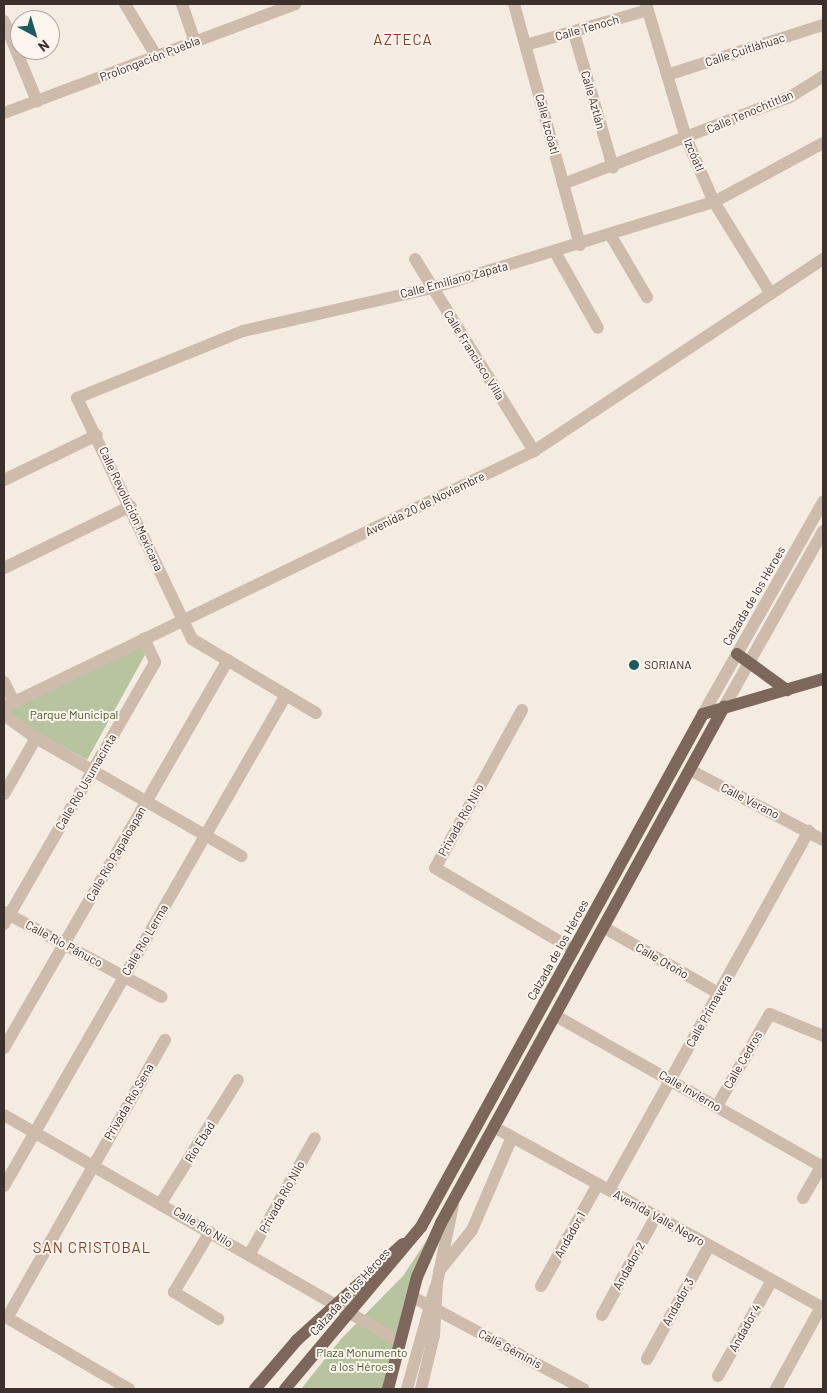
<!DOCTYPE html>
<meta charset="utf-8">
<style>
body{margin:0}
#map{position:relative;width:827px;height:1393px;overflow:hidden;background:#f4ebe1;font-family:Barlow,sans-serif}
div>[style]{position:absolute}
.green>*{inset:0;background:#b8c4a0}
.minor>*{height:12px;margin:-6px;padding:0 6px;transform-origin:6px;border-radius:6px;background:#cdbbac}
.tertiary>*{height:12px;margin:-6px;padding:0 6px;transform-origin:6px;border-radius:6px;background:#cdbbac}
.primary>*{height:12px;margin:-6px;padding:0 6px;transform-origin:6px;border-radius:6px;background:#7d675c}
.dots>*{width:14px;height:14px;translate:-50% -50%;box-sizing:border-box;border:2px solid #fbf5ee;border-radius:50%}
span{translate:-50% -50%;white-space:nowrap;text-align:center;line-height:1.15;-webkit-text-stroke:4px #fbf5ee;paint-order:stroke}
.street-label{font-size:12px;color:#3b302b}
.poi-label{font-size:12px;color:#3b302b}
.left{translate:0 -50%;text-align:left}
.park-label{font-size:12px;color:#4a5a2e}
.quarter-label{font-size:15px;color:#8c3b22;letter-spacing:1px}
.frame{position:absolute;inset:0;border:5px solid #3b302b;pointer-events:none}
.north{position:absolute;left:10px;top:10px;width:50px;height:50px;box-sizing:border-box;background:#fbf5ee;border:1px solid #aea6a0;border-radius:50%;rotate:141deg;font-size:14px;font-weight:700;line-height:20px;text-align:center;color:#3b302b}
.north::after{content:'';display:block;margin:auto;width:18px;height:22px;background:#1f5a5e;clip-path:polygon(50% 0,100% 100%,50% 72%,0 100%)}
</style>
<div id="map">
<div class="green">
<i style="clip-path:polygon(141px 645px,145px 655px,87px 760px,16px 721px,9px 710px)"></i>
<i style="clip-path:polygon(435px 1228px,384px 1389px,301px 1389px,341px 1339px,403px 1276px)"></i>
</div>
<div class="minor">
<i style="left:125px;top:4px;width:62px;rotate:58.9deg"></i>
<i style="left:182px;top:4px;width:40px;rotate:71.1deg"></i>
<i style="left:514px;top:4px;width:250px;rotate:74.7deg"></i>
<i style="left:646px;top:4px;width:140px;rotate:73.4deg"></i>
<i style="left:686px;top:138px;width:70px;rotate:66.4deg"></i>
<i style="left:714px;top:202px;width:108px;rotate:58.2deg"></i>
<i style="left:4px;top:21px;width:87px;rotate:67.6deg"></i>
<i style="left:574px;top:33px;width:140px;rotate:73.8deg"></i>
<i style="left:526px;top:45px;width:127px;rotate:-16deg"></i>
<i style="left:667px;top:75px;width:164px;rotate:-17.8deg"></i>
<i style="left:4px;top:113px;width:311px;rotate:-20.5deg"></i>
<i style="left:563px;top:184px;width:243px;rotate:-21deg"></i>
<i style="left:790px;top:97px;width:39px;rotate:-32deg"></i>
<i style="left:611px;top:236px;width:71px;rotate:59.5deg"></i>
<i style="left:555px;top:252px;width:87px;rotate:60.5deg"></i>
<i style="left:415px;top:259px;width:226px;rotate:58.2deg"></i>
<i style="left:4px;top:480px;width:103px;rotate:-25.8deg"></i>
<i style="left:4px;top:568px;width:141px;rotate:-26deg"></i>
<i style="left:4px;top:682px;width:22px;rotate:63deg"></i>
<i style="left:4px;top:709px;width:10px;rotate:66deg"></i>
<i style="left:8px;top:718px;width:34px;rotate:36deg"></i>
<i style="left:36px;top:738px;width:237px;rotate:29.9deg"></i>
<i style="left:522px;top:710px;width:180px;rotate:118.8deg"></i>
<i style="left:435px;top:868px;width:161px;rotate:30.5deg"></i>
<i style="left:316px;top:713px;width:144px;rotate:-149.2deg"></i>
<i style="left:192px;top:639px;width:267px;rotate:-115.5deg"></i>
<i style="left:77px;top:398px;width:179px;rotate:-22deg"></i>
<i style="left:243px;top:331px;width:194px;rotate:-12.8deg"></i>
<i style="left:432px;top:288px;width:295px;rotate:-17deg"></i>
<i style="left:714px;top:202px;width:124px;rotate:-28.4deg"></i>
<i style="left:692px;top:771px;width:148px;rotate:27.8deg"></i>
<i style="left:4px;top:794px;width:64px;rotate:-60.3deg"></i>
<i style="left:4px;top:912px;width:179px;rotate:28.3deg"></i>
<i style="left:4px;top:924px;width:302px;rotate:-60deg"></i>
<i style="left:155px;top:662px;width:26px;rotate:-115deg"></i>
<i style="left:605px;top:928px;width:130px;rotate:29.9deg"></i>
<i style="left:556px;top:1016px;width:307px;rotate:29.5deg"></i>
<i style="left:4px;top:1048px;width:448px;rotate:-60deg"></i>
<i style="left:717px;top:1106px;width:106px;rotate:-60.1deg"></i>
<i style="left:770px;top:1014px;width:57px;rotate:22.5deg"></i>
<i style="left:4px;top:1115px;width:456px;rotate:29.8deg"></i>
<i style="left:494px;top:1127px;width:376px;rotate:28.8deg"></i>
<i style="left:4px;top:1186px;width:566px;rotate:-60.13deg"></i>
<i style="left:609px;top:1190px;width:411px;rotate:-60.9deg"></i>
<i style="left:803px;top:1198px;width:39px;rotate:-60deg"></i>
<i style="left:161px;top:1203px;width:145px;rotate:-58deg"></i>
<i style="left:210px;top:1232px;width:70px;rotate:121deg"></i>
<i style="left:174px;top:1292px;width:52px;rotate:31.5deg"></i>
<i style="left:249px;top:1255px;width:134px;rotate:-60.6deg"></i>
<i style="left:439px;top:1271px;width:53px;rotate:-51.2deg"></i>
<i style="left:472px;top:1230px;width:101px;rotate:-66.7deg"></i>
<i style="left:541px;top:1286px;width:117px;rotate:-60.8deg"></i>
<i style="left:411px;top:1296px;width:196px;rotate:28.3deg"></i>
<i style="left:602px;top:1315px;width:113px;rotate:-61.4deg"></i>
<i style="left:4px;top:1316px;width:145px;rotate:30.3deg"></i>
<i style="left:7px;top:1318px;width:320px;rotate:-60.4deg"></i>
<i style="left:647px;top:1359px;width:129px;rotate:-61.2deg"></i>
<i style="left:718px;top:1376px;width:110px;rotate:-60.6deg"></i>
<i style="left:776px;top:1389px;width:94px;rotate:-61.2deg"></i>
</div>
<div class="tertiary">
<i style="left:4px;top:707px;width:589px;rotate:-25.78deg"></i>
<i style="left:534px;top:451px;width:347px;rotate:-33.6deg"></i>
<i style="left:724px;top:707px;width:202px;rotate:-60.6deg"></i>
<i style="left:703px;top:714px;width:244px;rotate:-60.5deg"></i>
<i style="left:407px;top:1389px;width:105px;rotate:-74.5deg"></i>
<i style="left:421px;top:1389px;width:56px;rotate:-76.5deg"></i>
<i style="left:434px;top:1335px;width:52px;rotate:-86.7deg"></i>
<i style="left:437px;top:1283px;width:80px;rotate:-78.4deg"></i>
</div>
<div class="primary">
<i style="left:737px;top:654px;width:62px;rotate:35.8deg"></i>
<i style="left:255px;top:1389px;width:65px;rotate:-49.4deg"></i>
<i style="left:297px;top:1340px;width:143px;rotate:-42.2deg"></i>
<i style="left:285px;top:1389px;width:212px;rotate:-50deg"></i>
<i style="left:421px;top:1227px;width:585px;rotate:-61.2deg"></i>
<i style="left:703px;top:714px;width:125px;rotate:-16.3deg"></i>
<i style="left:388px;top:1389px;width:116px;rotate:-75.5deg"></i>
<i style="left:417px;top:1277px;width:59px;rotate:-66deg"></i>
<i style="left:441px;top:1223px;width:589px;rotate:-61.26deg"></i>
</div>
<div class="dots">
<i style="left:634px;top:665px;background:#1f5a5e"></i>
</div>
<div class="street-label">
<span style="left:587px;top:28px;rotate:-16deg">Calle Tenoch</span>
<span style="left:745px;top:50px;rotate:-18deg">Calle Cuitláhuac</span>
<span style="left:150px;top:59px;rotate:-21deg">Prolongación Puebla</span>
<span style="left:593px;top:100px;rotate:74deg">Calle Aztlán</span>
<span style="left:750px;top:112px;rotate:-23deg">Calle Tenochtitlan</span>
<span style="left:547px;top:124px;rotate:75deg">Calle Izcóatl</span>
<span style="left:694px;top:155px;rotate:67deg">Izcóatl</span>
<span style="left:454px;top:280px;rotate:-15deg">Calle Emiliano Zapata</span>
<span style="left:474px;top:355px;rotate:58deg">Calle Francisco Villa</span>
<span style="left:425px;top:504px;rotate:-26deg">Avenida 20 de Noviembre</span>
<span style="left:131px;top:509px;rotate:65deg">Calle Revolución Mexicana</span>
<span style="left:754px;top:596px;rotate:-60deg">Calzada de los Héroes</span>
<span style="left:86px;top:782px;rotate:-60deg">Calle Río Usumacinta</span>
<span style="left:750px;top:801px;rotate:27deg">Calle Verano</span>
<span style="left:461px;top:820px;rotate:-61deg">Privada Río Nilo</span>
<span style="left:116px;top:854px;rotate:-60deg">Calle Río Papaloapan</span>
<span style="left:145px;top:940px;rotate:-60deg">Calle Río Lerma</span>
<span style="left:64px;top:944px;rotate:28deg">Calle Río Pánuco</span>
<span style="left:558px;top:950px;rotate:-61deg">Calzada de los Héroes</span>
<span style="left:662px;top:961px;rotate:30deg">Calle Otoño</span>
<span style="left:709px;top:1011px;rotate:-61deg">Calle Primavera</span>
<span style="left:743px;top:1060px;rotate:-60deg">Calle Cedros</span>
<span style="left:690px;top:1091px;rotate:30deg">Calle Invierno</span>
<span style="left:129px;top:1102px;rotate:-60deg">Privada Río Sena</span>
<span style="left:200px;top:1142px;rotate:-58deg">Río Ebad</span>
<span style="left:282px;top:1197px;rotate:-61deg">Privada Río Nilo</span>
<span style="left:659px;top:1218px;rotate:29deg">Avenida Valle Negro</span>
<span style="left:203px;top:1227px;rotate:31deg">Calle Río Nilo</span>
<span style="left:570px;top:1235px;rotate:-61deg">Andador 1</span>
<span style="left:629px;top:1266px;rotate:-61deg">Andador 2</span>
<span style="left:350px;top:1292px;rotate:-48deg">Calzada de los Héroes</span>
<span style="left:678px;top:1302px;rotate:-61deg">Andador 3</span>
<span style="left:745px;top:1328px;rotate:-61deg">Andador 4</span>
<span style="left:510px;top:1349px;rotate:28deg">Calle Géminis</span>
</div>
<div class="poi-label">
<span class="left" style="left:644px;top:665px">SORIANA</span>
</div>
<div class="park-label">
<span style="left:74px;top:715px">Parque Municipal</span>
<span style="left:362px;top:1360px">Plaza Monumento<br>a los Héroes</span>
</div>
<div class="quarter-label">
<span style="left:403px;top:40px">AZTECA</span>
<span style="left:92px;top:1248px">SAN CRISTOBAL</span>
</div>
<div class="frame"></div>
<div class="north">N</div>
</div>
